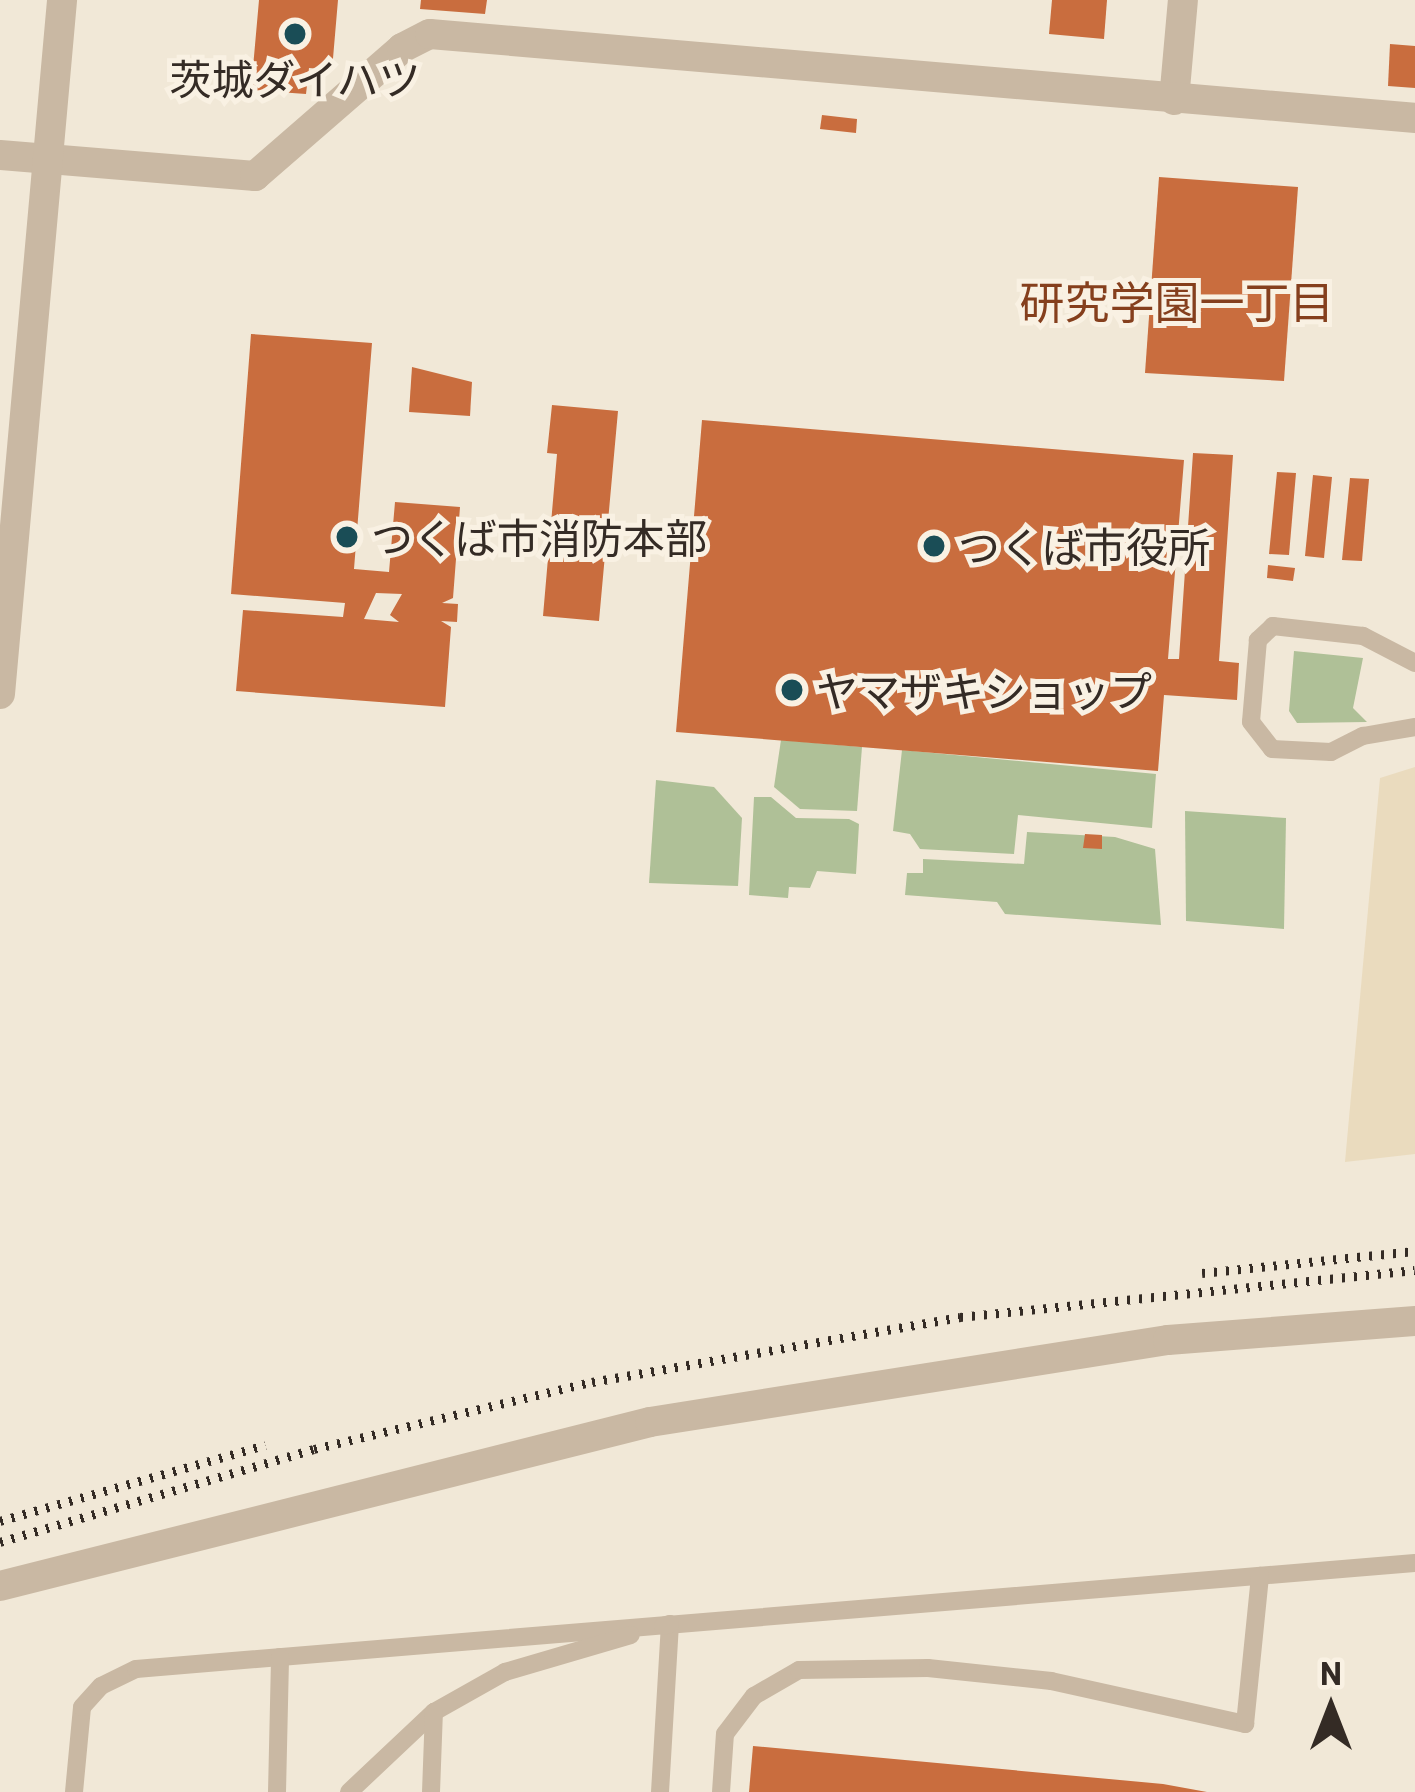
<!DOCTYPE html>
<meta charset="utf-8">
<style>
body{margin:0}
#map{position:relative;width:1415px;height:1792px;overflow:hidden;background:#f1e8d7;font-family:Barlow,"Noto Sans JP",sans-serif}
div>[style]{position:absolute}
.green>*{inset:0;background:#afc097}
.plaza>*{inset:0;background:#eadbbe}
.building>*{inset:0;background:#c96d3e}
.service>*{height:18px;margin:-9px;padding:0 9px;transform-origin:9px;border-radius:9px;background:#c9b8a3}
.minor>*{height:30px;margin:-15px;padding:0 15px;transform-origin:15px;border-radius:15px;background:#c9b8a3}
.tertiary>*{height:30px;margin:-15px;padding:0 15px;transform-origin:15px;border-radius:15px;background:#c9b8a3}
.rail>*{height:9px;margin-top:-4.5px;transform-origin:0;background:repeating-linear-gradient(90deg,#342b25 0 3px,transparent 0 12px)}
.dots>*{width:33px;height:33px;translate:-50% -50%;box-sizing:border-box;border:6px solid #f9f1e3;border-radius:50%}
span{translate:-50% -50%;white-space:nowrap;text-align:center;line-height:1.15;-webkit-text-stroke:10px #f9f1e3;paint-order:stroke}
.poi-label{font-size:42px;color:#342b25}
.left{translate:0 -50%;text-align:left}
.neighbourhood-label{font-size:45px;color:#853f1d}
.north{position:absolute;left:1271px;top:1648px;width:120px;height:120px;-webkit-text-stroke:9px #f9f1e3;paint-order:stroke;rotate:0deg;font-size:33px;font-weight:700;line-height:48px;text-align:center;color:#342b25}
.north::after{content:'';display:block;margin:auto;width:42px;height:54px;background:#342b25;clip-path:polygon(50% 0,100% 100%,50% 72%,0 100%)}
</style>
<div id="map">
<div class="green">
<i style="clip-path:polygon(1294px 651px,1363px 658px,1353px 708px,1367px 722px,1297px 723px,1289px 711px)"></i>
<i style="clip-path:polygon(781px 740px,862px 747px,857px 811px,800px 809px,774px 787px)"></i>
<i style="clip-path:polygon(902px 750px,1156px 774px,1152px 828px,1018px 815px,1014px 854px,920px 849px,910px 834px,893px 831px)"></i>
<i style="clip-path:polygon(656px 780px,714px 787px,742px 818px,738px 886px,649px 883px)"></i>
<i style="clip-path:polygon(754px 797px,771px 797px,796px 818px,849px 819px,859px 824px,856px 874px,817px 871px,810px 888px,789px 887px,788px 898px,749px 895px)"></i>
<i style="clip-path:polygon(1185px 811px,1286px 818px,1284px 929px,1186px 921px)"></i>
<i style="clip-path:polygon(1027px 832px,1115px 837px,1155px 849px,1161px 925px,1005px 914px,997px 902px,905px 895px,907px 873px,923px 873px,923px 859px,1024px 864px)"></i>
</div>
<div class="plaza">
<i style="clip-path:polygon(1415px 767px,1415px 1154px,1345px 1162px,1380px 778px)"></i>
</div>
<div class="building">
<i style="clip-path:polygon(259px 0,338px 0,332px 70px,309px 68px,306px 94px,251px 90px)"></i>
<i style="clip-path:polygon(421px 0,487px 0,485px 14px,420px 9px)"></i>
<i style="clip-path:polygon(1052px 0,1107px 0,1104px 39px,1049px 34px)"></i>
<i style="clip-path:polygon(1390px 44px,1415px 46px,1415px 88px,1388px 86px)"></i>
<i style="clip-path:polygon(822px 115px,857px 119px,856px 133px,820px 129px)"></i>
<i style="clip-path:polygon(1159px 177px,1298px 187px,1284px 381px,1145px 373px)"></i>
<i style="clip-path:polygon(evenodd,251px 334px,372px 343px,354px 569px,389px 572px,395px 502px,460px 507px,453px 598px,442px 603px,458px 604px,457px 622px,441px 621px,451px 627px,445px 707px,236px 691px,243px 610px,343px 617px,345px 603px,231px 594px,251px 334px,376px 593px,402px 594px,390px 615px,399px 622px,364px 619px,376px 593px)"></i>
<i style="clip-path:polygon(412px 367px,472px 382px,470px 416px,409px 412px)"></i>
<i style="clip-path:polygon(552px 405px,618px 411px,599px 621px,543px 616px,557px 454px,547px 453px)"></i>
<i style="clip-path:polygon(702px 420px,1184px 460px,1168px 659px,1179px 659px,1193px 453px,1233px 455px,1219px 661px,1239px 663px,1237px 700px,1164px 695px,1158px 771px,676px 732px)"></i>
<i style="clip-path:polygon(1277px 472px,1296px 473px,1289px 555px,1269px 554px)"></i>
<i style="clip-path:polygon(1313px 475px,1332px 477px,1324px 558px,1305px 556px)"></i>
<i style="clip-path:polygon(1350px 478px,1369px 479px,1362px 561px,1342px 560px)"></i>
<i style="clip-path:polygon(1268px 565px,1295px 568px,1293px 581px,1267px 578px)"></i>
<i style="clip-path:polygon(1085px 834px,1102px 835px,1102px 849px,1083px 848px)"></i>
<i style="clip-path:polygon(753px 1746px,1163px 1784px,1207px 1792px,749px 1792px)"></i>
</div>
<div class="service">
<i style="left:1415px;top:663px;width:59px;rotate:-152.6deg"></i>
<i style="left:1363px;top:636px;width:91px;rotate:-173.7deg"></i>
<i style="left:1273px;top:626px;width:21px;rotate:137deg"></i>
<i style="left:1258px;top:640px;width:82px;rotate:94.9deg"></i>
<i style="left:1251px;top:722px;width:34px;rotate:52deg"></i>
<i style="left:1272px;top:749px;width:59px;rotate:2.9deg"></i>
<i style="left:1331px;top:752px;width:36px;rotate:-27deg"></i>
<i style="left:1363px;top:736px;width:53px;rotate:-9.8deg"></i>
<i style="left:74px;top:1792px;width:85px;rotate:-84.6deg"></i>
<i style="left:82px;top:1707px;width:28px;rotate:-48deg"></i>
<i style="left:101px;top:1686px;width:39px;rotate:-26deg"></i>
<i style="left:136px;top:1669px;width:1283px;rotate:-4.74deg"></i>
<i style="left:277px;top:1792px;width:135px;rotate:-88.7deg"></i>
<i style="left:349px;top:1792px;width:117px;rotate:-43.3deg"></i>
<i style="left:434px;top:1712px;width:81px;rotate:-29.4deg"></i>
<i style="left:505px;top:1672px;width:131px;rotate:-16.4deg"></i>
<i style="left:431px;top:1792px;width:80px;rotate:-87.9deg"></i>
<i style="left:660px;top:1792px;width:168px;rotate:-86.6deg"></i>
<i style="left:670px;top:1624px;width:7px;rotate:164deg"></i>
<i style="left:721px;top:1792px;width:58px;rotate:-86.1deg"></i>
<i style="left:725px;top:1734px;width:48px;rotate:-52.7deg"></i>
<i style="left:754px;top:1696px;width:52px;rotate:-30deg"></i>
<i style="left:799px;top:1670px;width:129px;rotate:-0.9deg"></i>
<i style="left:928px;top:1668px;width:124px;rotate:6deg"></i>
<i style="left:1051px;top:1681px;width:199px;rotate:12.5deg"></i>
<i style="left:1245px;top:1724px;width:149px;rotate:-84.2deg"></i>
</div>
<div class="minor">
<i style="left:1174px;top:100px;width:100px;rotate:-84.9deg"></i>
<i style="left:0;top:155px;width:256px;rotate:4.7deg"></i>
<i style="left:255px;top:176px;width:195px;rotate:-41deg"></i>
<i style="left:402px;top:48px;width:31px;rotate:-27deg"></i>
<i style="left:430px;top:34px;width:989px;rotate:4.87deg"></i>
</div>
<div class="tertiary">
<i style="left:0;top:694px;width:697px;rotate:-84.89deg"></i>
<i style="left:0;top:1586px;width:670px;rotate:-14.16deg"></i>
<i style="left:650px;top:1422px;width:524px;rotate:-9deg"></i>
<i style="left:1168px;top:1340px;width:248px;rotate:-4.4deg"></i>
</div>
<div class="rail">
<i style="left:1202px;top:1273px;width:214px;rotate:-5.9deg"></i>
<i style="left:0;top:1521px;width:276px;rotate:-16deg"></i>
<i style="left:0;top:1542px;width:327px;rotate:-16.5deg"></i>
<i style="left:314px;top:1449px;width:286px;rotate:-13.6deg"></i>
<i style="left:592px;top:1382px;width:374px;rotate:-10deg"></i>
<i style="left:960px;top:1317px;width:457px;rotate:-5.9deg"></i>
</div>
<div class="dots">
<i style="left:295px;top:34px;background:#1a4d56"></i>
<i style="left:347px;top:537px;background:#1a4d56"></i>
<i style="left:934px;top:546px;background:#1a4d56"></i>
<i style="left:792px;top:690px;background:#1a4d56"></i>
</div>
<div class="poi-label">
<span style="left:295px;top:78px">茨城ダイハツ</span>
<span class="left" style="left:371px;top:537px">つくば市消防本部</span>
<span class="left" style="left:958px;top:546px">つくば市役所</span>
<span class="left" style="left:816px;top:690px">ヤマザキショップ</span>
</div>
<div class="neighbourhood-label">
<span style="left:1177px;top:302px">研究学園一丁目</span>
</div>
<div class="north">N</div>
</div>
